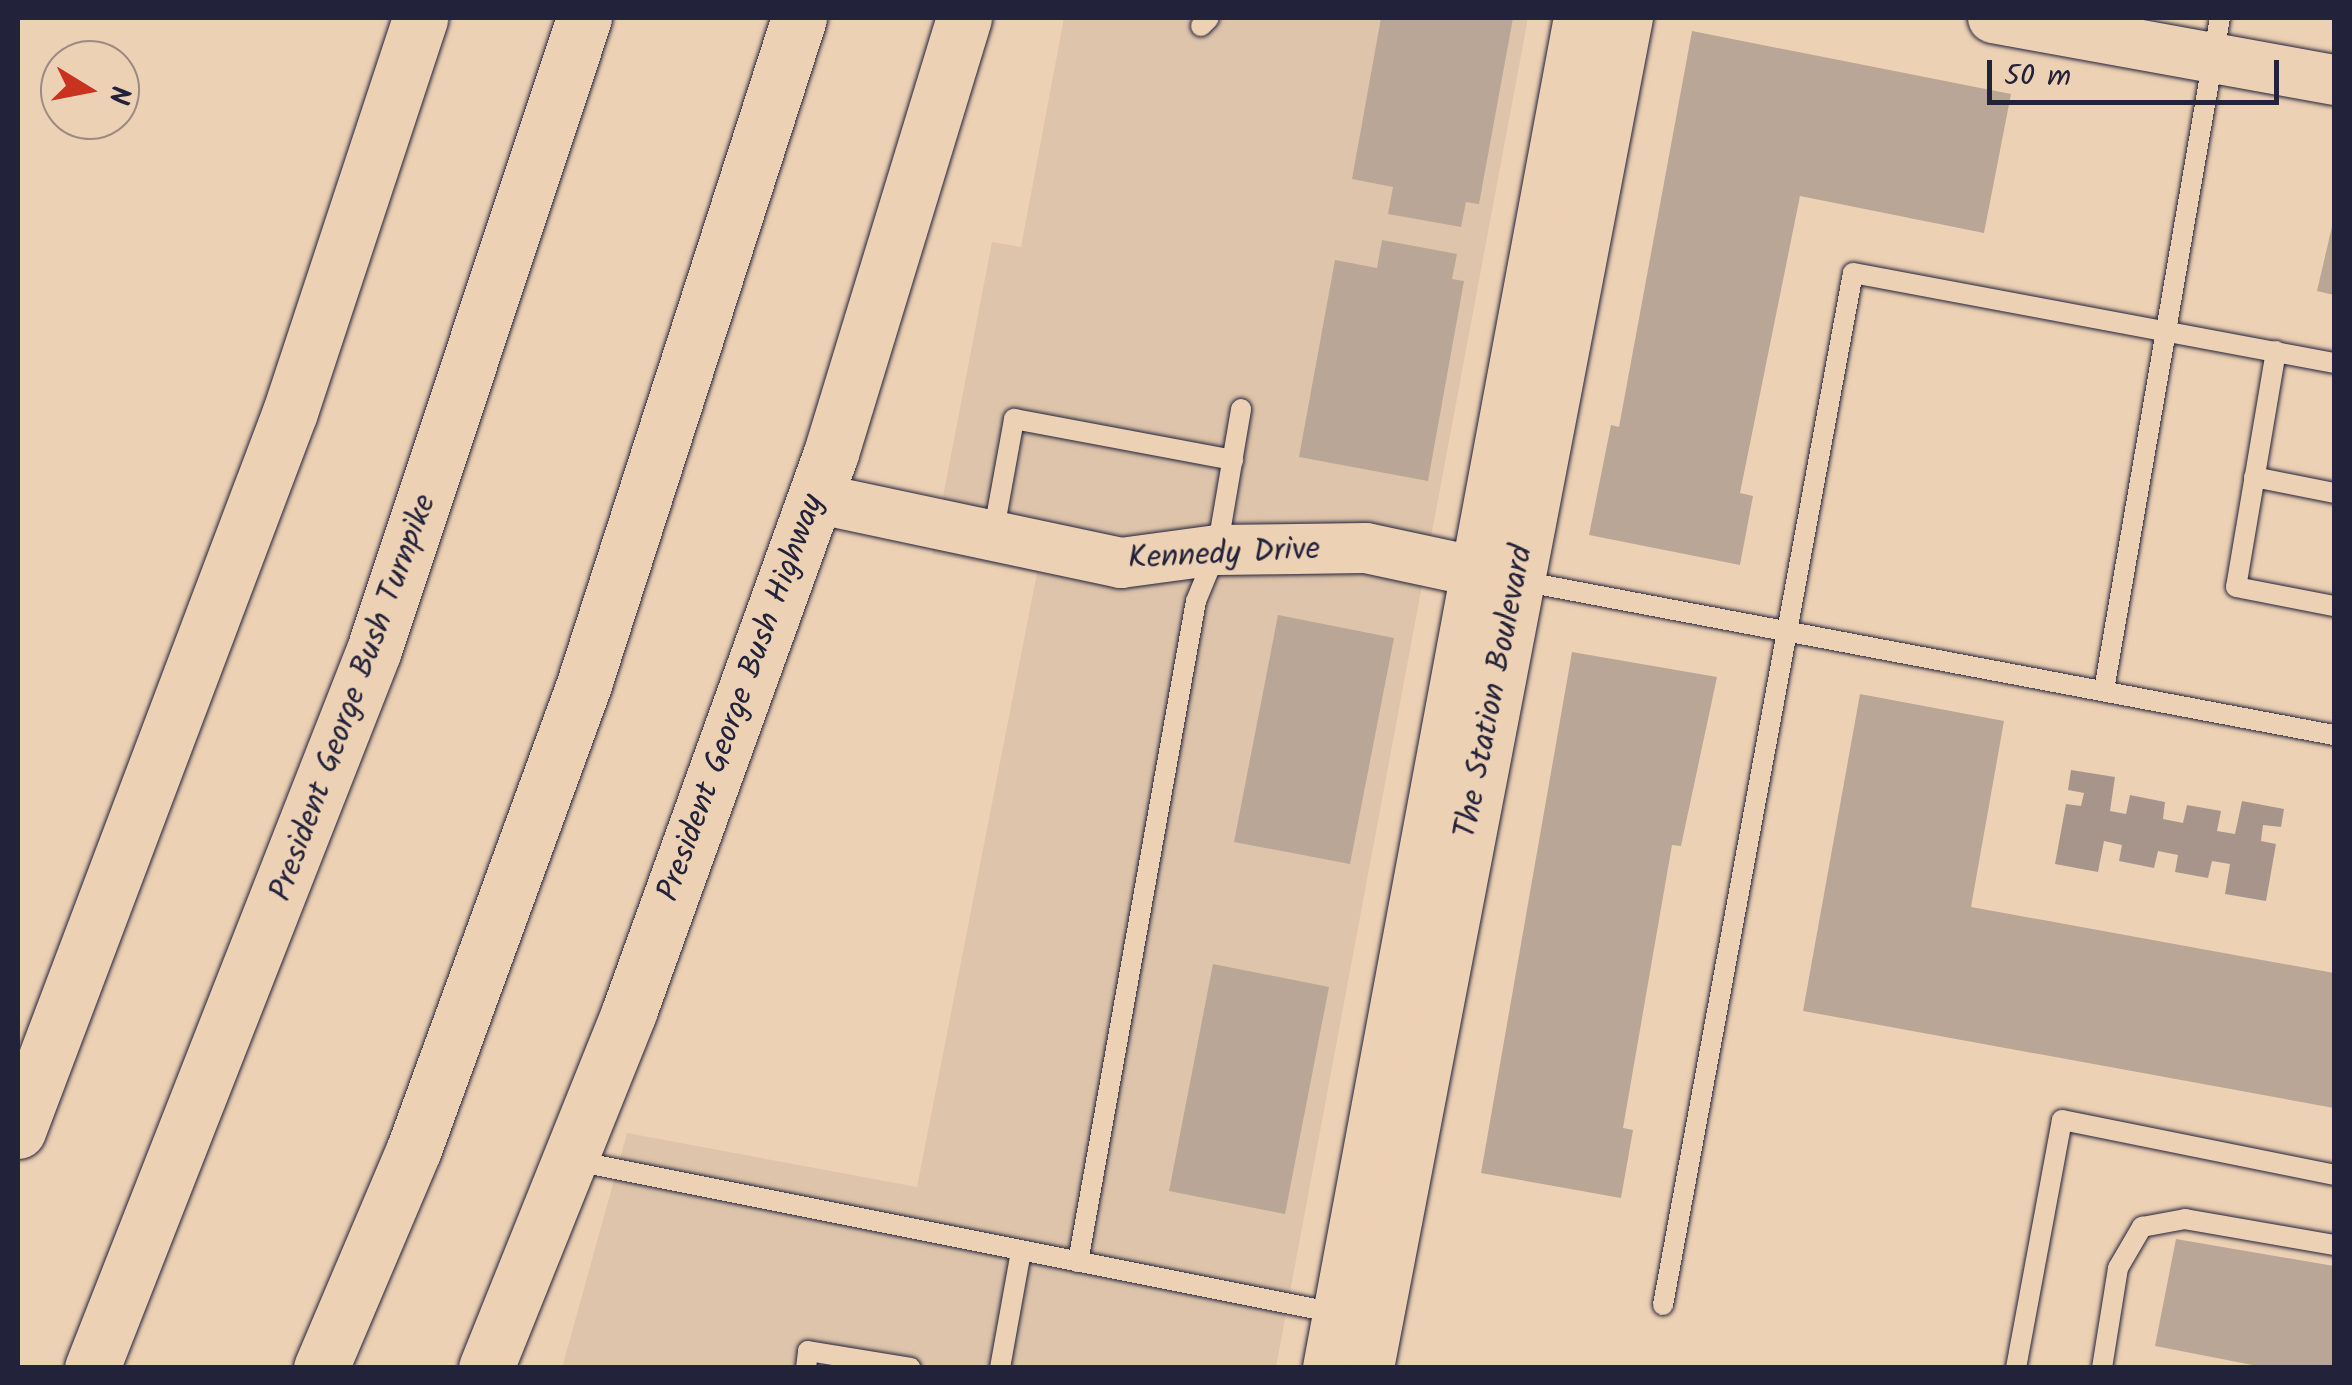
<!DOCTYPE html>
<style>
body{margin:0}
#map{position:relative;width:2352px;height:1385px;overflow:hidden;background:#edd1b4;font-family:Kalam,sans-serif}
div>[style]{position:absolute}
.built>*{inset:0;background:#dec4ab}
.water>*{inset:0;background:#a7958b}
.building>*{inset:0;background:#baa696}
.roads{filter:drop-shadow(0 0 2px #22223b) drop-shadow(0 0 2px #22223b)}
.service>*{height:20px;margin:-10px;padding:0 10px;transform-origin:10px;border-radius:10px;background:#edd1b4}
.tertiary>*{height:50px;margin:-25px;padding:0 25px;transform-origin:25px;border-radius:25px;background:#edd1b4}
.secondary>*{height:55px;margin:-27.5px;padding:0 27.5px;transform-origin:27.5px;border-radius:27.5px;background:#edd1b4}
.motorway>*{height:55px;margin:-27.5px;padding:0 27.5px;transform-origin:27.5px;border-radius:27.5px;background:#edd1b4}
span{translate:-50% -50%;white-space:nowrap;text-align:center;line-height:1.15;-webkit-text-stroke:8px #edd1b4;paint-order:stroke}
.street-label{font-size:32px;color:#22223b}
.frame{position:absolute;inset:0;border:20px solid #22223b;pointer-events:none}
.north{position:absolute;left:40px;top:40px;width:100px;height:100px;box-sizing:border-box;background:#edd1b4;border:2px solid #9c8b84;border-radius:50%;rotate:100deg;font-size:28px;font-weight:700;line-height:40px;text-align:center;color:#22223b}
.north::after{content:'';display:block;margin:auto;width:35px;height:45px;background:#c8321e;clip-path:polygon(50% 0,100% 100%,50% 72%,0 100%)}
.scale{position:absolute;left:1987px;top:60px;width:292px;height:45px;box-sizing:border-box;border:5px solid #22223b;border-top:0;padding-left:12px;font-size:30px;line-height:35px;white-space:nowrap;color:#22223b;-webkit-text-stroke:8px #edd1b4;paint-order:stroke}
</style>
<div id="map">
<div class="built">
<i style="clip-path:polygon(1064px 18px,1528px 18px,1276px 1367px,562px 1368px,627px 1133px,917px 1187px,1037px 573px,932px 554px,992px 242px,1021px 247px)"></i>
</div>
<div class="water">
<i style="clip-path:polygon(2071px 770px,2115px 777px,2110px 811px,2126px 814px,2130px 795px,2165px 802px,2163px 819px,2183px 823px,2187px 805px,2221px 811px,2217px 831px,2235px 834px,2242px 801px,2284px 809px,2281px 827px,2263px 825px,2261px 841px,2276px 844px,2266px 901px,2225px 894px,2230px 864px,2212px 861px,2208px 878px,2175px 872px,2178px 855px,2158px 851px,2154px 868px,2119px 861px,2122px 845px,2104px 841px,2098px 872px,2055px 864px,2066px 804px,2081px 806px,2084px 793px,2068px 790px)"></i>
</div>
<div class="building">
<i style="clip-path:polygon(1381px 18px,1513px 18px,1479px 204px,1466px 202px,1461px 227px,1388px 214px,1393px 187px,1352px 179px)"></i>
<i style="clip-path:polygon(1692px 31px,2011px 94px,1984px 233px,1800px 196px,1740px 493px,1753px 496px,1740px 565px,1589px 535px,1611px 425px,1619px 427px)"></i>
<i style="clip-path:polygon(2334px 218px,2334px 295px,2317px 291px)"></i>
<i style="clip-path:polygon(1382px 240px,1457px 254px,1452px 279px,1464px 281px,1428px 481px,1299px 457px,1335px 260px,1377px 268px)"></i>
<i style="clip-path:polygon(1278px 615px,1394px 638px,1350px 864px,1234px 842px)"></i>
<i style="clip-path:polygon(1572px 652px,1717px 677px,1681px 846px,1672px 845px,1623px 1128px,1633px 1130px,1621px 1198px,1481px 1173px)"></i>
<i style="clip-path:polygon(1860px 694px,2004px 721px,1971px 907px,2334px 973px,2334px 1108px,1803px 1011px)"></i>
<i style="clip-path:polygon(1213px 964px,1329px 987px,1285px 1214px,1169px 1191px)"></i>
<i style="clip-path:polygon(2176px 1239px,2334px 1266px,2334px 1368px,2268px 1368px,2155px 1346px)"></i>
</div>
<div class="roads">
<div class="service">
<i style="left:1201px;top:26px;width:11px;rotate:-45deg"></i>
<i style="left:2276px;top:351px;width:239px;rotate:99.6deg"></i>
<i style="left:2236px;top:587px;width:100px;rotate:11deg"></i>
<i style="left:2254px;top:477px;width:82px;rotate:11.3deg"></i>
<i style="left:993px;top:535px;width:118px;rotate:-79.7deg"></i>
<i style="left:1014px;top:419px;width:223px;rotate:10.6deg"></i>
<i style="left:1521px;top:581px;width:827px;rotate:10.73deg"></i>
<i style="left:2104px;top:690px;width:682px;rotate:-80.21deg"></i>
<i style="left:570px;top:1160px;width:786px;rotate:11.3deg"></i>
<i style="left:1078px;top:1262px;width:671px;rotate:-79.88deg"></i>
<i style="left:1196px;top:601px;width:55px;rotate:-67.6deg"></i>
<i style="left:1217px;top:550px;width:143px;rotate:-80.3deg"></i>
<i style="left:1663px;top:1305px;width:1049px;rotate:-79.57deg"></i>
<i style="left:1853px;top:273px;width:489px;rotate:10.6deg"></i>
<i style="left:806px;top:1368px;width:17px;rotate:-83deg"></i>
<i style="left:808px;top:1351px;width:104px;rotate:9.4deg"></i>
<i style="left:1000px;top:1368px;width:119px;rotate:-79.8deg"></i>
<i style="left:2016px;top:1368px;width:252px;rotate:-79.5deg"></i>
<i style="left:2062px;top:1120px;width:278px;rotate:11.4deg"></i>
<i style="left:2102px;top:1368px;width:101px;rotate:-80.9deg"></i>
<i style="left:2118px;top:1268px;width:48px;rotate:-59.7deg"></i>
<i style="left:2142px;top:1227px;width:44px;rotate:-10.5deg"></i>
<i style="left:2185px;top:1219px;width:151px;rotate:9.9deg"></i>
</div>
<div class="tertiary">
<i style="left:1993px;top:18px;width:347px;rotate:10.3deg"></i>
<i style="left:815px;top:498px;width:313px;rotate:12deg"></i>
<i style="left:1121px;top:563px;width:97px;rotate:-7.7deg"></i>
<i style="left:1217px;top:550px;width:149px;rotate:-0.8deg"></i>
<i style="left:1366px;top:548px;width:143px;rotate:12.1deg"></i>
<i style="left:1328px;top:1368px;width:1373px;rotate:-79.47deg"></i>
<i style="left:1369px;top:1368px;width:1375px;rotate:-79.14deg"></i>
</div>
<div class="secondary">
<i style="left:18px;top:1131px;width:769px;rotate:-69.28deg"></i>
<i style="left:290px;top:412px;width:415px;rotate:-71.7deg"></i>
<i style="left:486px;top:1368px;width:384px;rotate:-68.1deg"></i>
<i style="left:629px;top:1012px;width:594px;rotate:-70.13deg"></i>
<i style="left:831px;top:453px;width:455px;rotate:-73deg"></i>
</div>
<div class="motorway">
<i style="left:92px;top:1368px;width:771px;rotate:-68.56deg"></i>
<i style="left:374px;top:650px;width:666px;rotate:-71.62deg"></i>
<i style="left:321px;top:1368px;width:238px;rotate:-67deg"></i>
<i style="left:414px;top:1149px;width:498px;rotate:-69.9deg"></i>
<i style="left:585px;top:681px;width:697px;rotate:-72.11deg"></i>
</div>
</div>
<div class="street-label">
<span style="left:1224px;top:555px;rotate:-3deg">Kennedy Drive</span>
<span style="left:1495px;top:692px;rotate:-79deg">The Station Boulevard</span>
<span style="left:354px;top:698px;rotate:-70deg">President George Bush Turnpike</span>
<span style="left:742px;top:698px;rotate:-70deg">President George Bush Highway</span>
</div>
<div class="frame"></div>
<div class="north">N</div>
<div class="scale">50 m</div>
</div>
